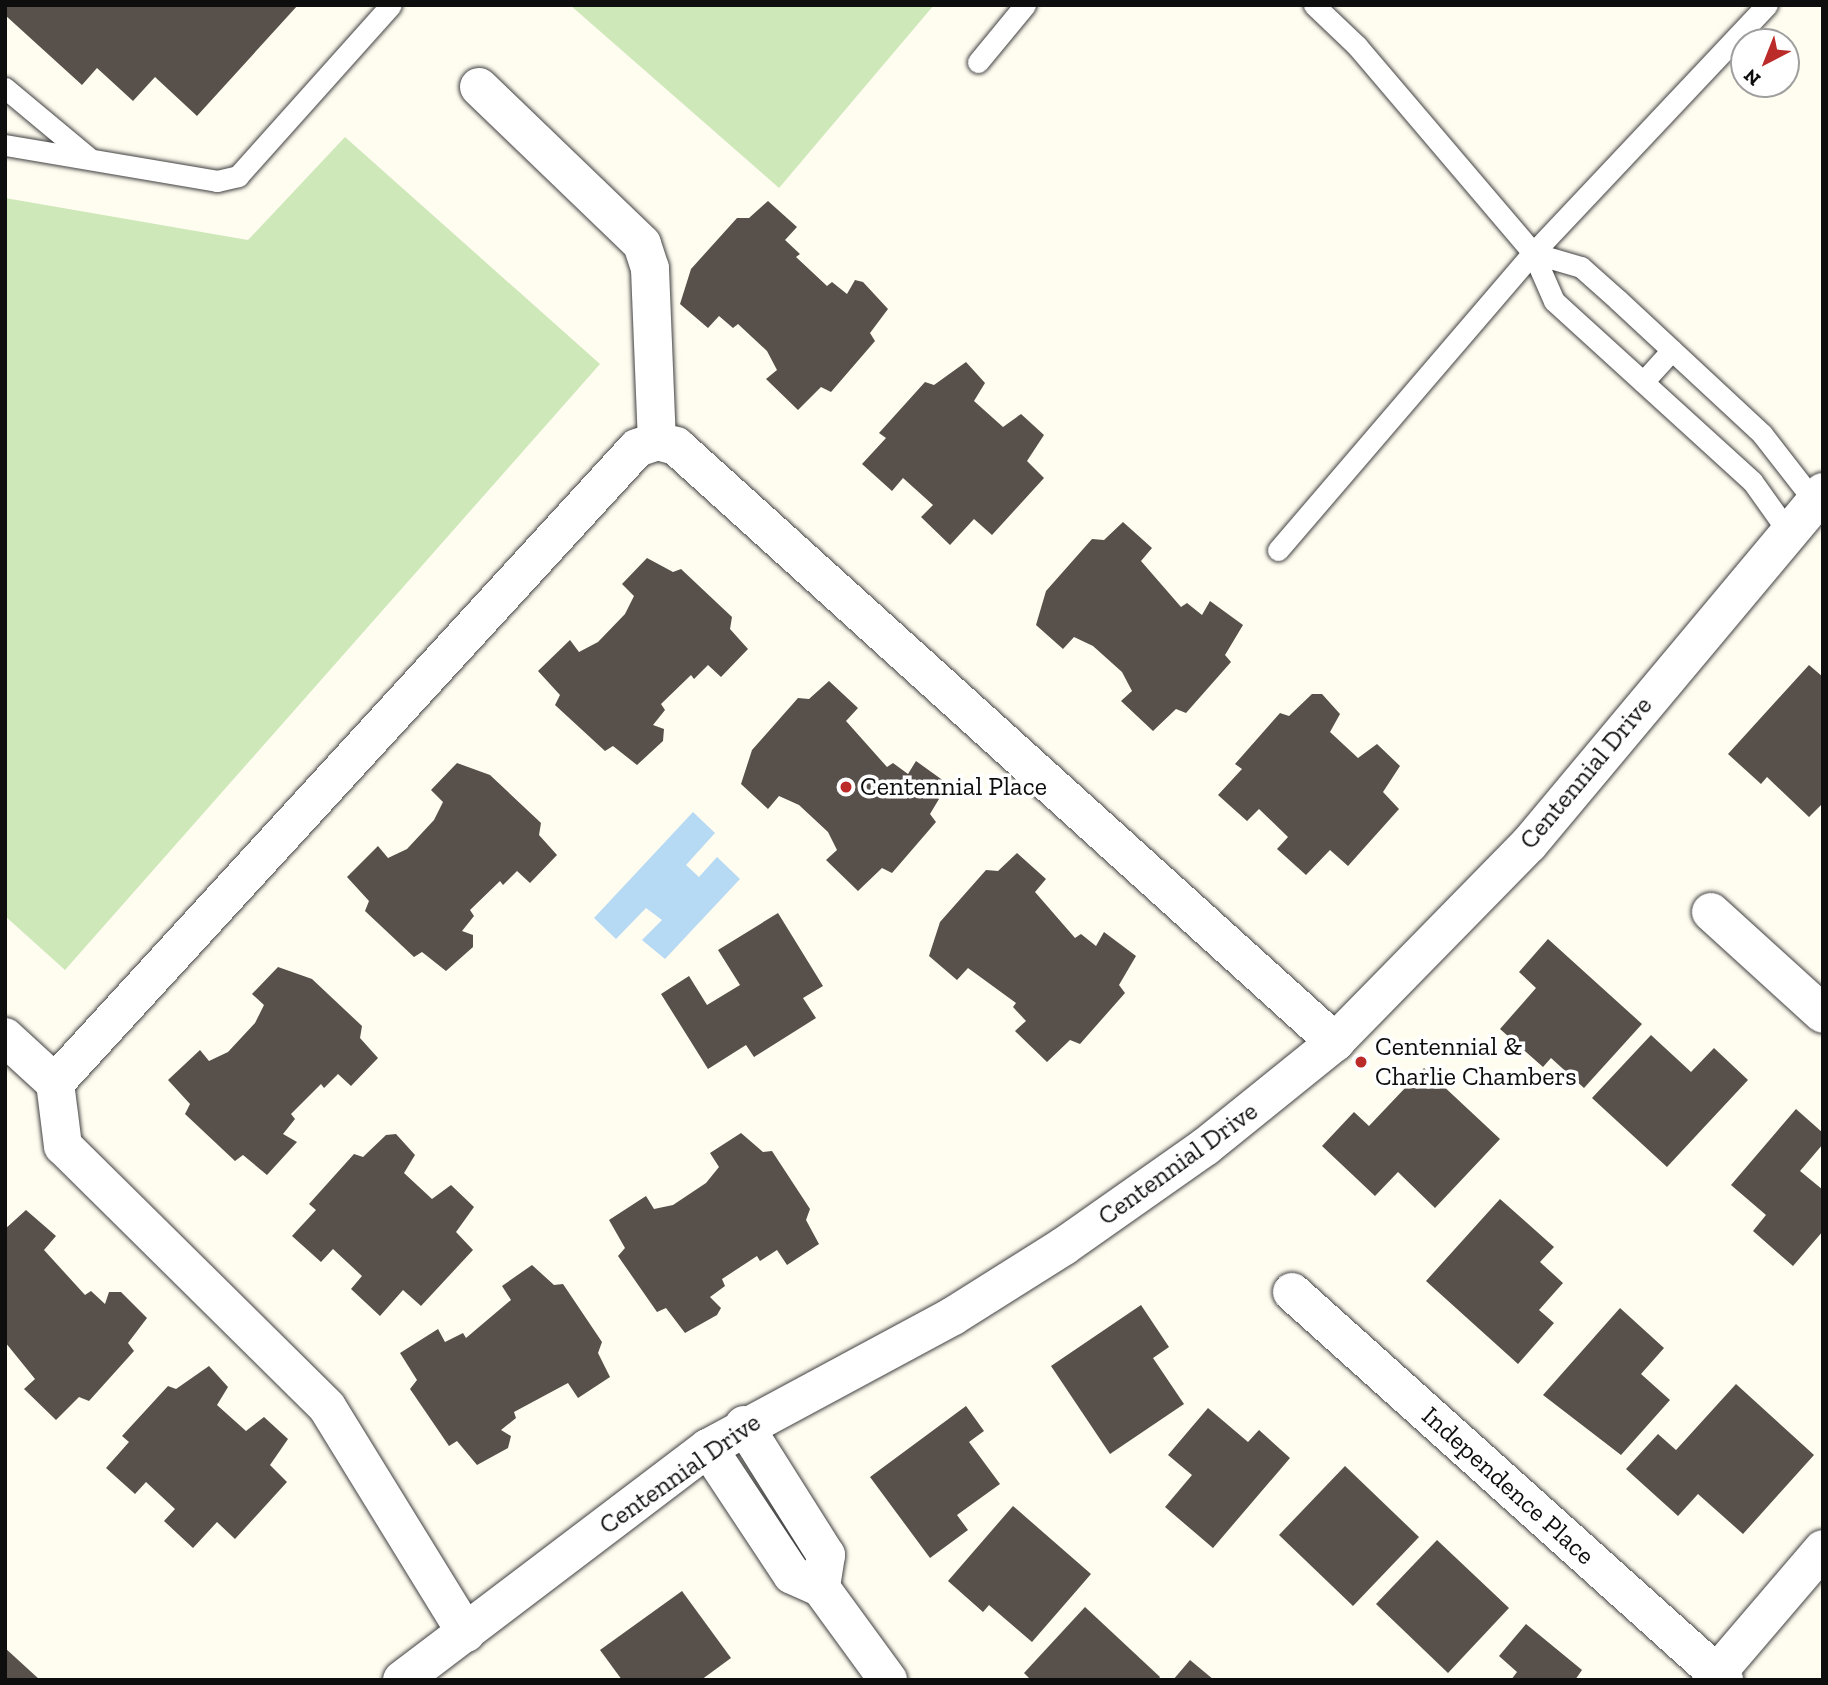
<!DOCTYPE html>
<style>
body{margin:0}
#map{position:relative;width:1828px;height:1685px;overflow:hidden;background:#fffcf0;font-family:"Zilla Slab",serif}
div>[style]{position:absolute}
.green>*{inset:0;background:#cfe8ba}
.water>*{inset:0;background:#b6d9f4}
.building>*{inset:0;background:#57504b}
.roads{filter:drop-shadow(0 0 2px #414141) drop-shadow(0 0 2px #414141)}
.lane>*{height:21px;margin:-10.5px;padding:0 10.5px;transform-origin:10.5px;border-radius:10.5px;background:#fff}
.street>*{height:38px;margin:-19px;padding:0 19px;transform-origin:19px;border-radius:19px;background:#fff}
.dots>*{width:19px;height:19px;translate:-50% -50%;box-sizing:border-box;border:4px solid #fff;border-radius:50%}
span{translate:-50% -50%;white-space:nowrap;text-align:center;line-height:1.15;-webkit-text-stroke:7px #fff;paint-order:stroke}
.street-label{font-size:26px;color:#0e0e0e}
.poi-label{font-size:26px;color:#0e0e0e}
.left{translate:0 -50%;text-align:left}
.frame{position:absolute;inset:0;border:7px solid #0e0e0e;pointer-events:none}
.north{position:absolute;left:1730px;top:28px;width:70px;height:70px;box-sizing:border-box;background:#fff;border:2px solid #9f9f9f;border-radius:50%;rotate:222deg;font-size:19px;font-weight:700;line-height:28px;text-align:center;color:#0e0e0e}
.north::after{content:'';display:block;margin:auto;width:24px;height:32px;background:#ba2b2a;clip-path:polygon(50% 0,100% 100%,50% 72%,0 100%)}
</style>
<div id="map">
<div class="green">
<i style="clip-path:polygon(570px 5px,934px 5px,779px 188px)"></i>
<i style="clip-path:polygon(345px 137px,600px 364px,65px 970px,5px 916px,5px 198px,248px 240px)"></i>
</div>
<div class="water">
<i style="clip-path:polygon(693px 812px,715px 833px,686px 865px,699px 877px,717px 857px,740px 879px,665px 959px,642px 940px,662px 920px,646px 908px,616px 939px,594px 918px)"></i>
</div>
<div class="building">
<i style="clip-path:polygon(5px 5px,298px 5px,197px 116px,155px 77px,133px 101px,97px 68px,82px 85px,5px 15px)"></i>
<i style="clip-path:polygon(768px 201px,797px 227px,785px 240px,800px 254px,796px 257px,827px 286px,832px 282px,847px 294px,855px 280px,863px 282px,888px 309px,870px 333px,875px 341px,831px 392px,821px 387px,798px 410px,766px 379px,777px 370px,767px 351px,738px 324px,733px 328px,719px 316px,708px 328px,680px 304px,691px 269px,737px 218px,749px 218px)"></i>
<i style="clip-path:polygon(966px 362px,985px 383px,974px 401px,1003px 427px,1021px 414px,1044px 435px,1027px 461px,1044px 478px,992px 535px,974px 519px,950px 545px,921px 517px,933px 505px,903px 478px,892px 491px,862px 464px,886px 438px,879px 433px,925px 382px,934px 385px)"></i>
<i style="clip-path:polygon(1123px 522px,1152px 548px,1141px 561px,1181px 607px,1187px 603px,1202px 615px,1210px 601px,1243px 625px,1225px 655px,1231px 662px,1186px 713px,1176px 709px,1153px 731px,1121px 701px,1132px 691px,1122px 672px,1093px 646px,1074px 637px,1063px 649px,1036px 625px,1046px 591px,1092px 539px,1104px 540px)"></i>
<i style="clip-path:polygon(647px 558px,673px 572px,681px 569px,732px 617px,730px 629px,748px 649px,721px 677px,708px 665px,694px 679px,691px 675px,661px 704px,665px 710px,653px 725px,664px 729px,663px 741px,637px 765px,613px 746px,605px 751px,555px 705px,560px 695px,538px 671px,570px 640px,579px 652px,598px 642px,625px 614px,634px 596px,622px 584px)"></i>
<i style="clip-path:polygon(1809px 665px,1823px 677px,1823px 803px,1809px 817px,1767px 777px,1761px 784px,1728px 754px)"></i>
<i style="clip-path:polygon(829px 681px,858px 708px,846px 721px,887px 767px,893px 763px,908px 774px,916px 761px,948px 784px,930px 814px,936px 822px,892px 873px,882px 868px,858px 891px,826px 860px,837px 850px,828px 832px,799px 805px,779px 796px,768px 809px,741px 784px,752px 750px,798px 698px,809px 699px)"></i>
<i style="clip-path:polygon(1312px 694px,1322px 694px,1340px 714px,1330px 732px,1358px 758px,1377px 744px,1400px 766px,1383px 792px,1399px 809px,1348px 866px,1330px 850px,1306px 875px,1277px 849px,1288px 837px,1259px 809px,1247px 821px,1218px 795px,1242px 769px,1235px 764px,1280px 713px,1289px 716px)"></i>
<i style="clip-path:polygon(457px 763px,490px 775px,541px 823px,539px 835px,557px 855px,530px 883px,517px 871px,503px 885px,500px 881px,470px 910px,474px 916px,462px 931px,473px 935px,473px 947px,446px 971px,422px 952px,414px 957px,365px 911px,369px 901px,347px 877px,378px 846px,388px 858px,407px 849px,434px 820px,443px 802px,431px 790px)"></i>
<i style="clip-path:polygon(1017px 853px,1046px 879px,1035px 892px,1075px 938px,1081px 934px,1096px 946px,1104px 932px,1136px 956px,1119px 985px,1125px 993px,1080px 1044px,1070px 1040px,1047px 1062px,1015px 1031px,1026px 1021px,1013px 1007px,1016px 1003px,968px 968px,957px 980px,929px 956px,940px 922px,986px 870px,998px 871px)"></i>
<i style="clip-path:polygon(778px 913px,823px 986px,803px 998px,816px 1018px,754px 1057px,746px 1045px,708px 1069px,661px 994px,689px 976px,707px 1005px,740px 985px,718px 950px)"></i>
<i style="clip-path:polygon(1548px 939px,1642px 1024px,1584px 1088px,1551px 1058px,1543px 1067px,1500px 1029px,1536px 988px,1519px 972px)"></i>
<i style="clip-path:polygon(278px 967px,312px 979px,362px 1026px,360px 1038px,378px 1058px,351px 1086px,338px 1074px,324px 1088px,321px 1084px,291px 1114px,295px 1119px,283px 1134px,297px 1142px,267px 1175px,243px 1155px,235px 1161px,185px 1114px,190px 1104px,168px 1080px,200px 1050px,209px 1061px,228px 1052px,255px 1023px,264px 1005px,252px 994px)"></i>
<i style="clip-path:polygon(1651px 1035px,1691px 1072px,1714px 1048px,1748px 1080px,1667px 1167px,1592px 1098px)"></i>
<i style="clip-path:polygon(1424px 1068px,1500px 1139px,1435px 1208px,1398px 1172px,1375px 1196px,1322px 1146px,1354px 1112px,1369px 1126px)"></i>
<i style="clip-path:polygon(1796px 1109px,1823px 1133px,1823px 1144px,1800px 1171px,1823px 1190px,1823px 1231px,1793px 1266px,1753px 1231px,1766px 1215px,1731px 1185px)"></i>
<i style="clip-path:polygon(741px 1133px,763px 1152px,772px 1151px,810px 1209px,806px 1220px,819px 1244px,787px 1265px,777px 1250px,760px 1261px,757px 1256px,722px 1279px,725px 1286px,710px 1297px,721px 1308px,717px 1315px,685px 1333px,666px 1308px,657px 1312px,618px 1256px,625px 1248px,609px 1220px,646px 1196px,654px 1209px,673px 1205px,706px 1183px,719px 1167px,710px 1153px)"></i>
<i style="clip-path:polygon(396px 1134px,415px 1155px,404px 1173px,432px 1199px,451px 1185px,474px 1207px,456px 1232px,473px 1250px,421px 1306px,403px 1290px,380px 1316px,351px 1289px,362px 1276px,333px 1249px,321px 1262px,292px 1236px,316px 1210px,309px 1204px,354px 1154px,363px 1157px,386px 1135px)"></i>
<i style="clip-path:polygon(1500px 1199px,1554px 1247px,1540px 1262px,1563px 1283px,1539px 1310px,1554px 1323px,1518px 1364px,1426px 1281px)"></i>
<i style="clip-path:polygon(26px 1210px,56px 1236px,44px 1250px,85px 1295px,91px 1291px,105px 1304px,109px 1292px,121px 1292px,147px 1318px,128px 1343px,134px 1351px,89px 1401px,79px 1397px,56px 1420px,24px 1389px,35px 1379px,5px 1342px,5px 1229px)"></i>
<i style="clip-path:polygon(532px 1265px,554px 1285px,563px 1284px,602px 1342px,598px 1353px,610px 1377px,578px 1398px,568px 1383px,514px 1412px,516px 1418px,501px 1430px,511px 1436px,508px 1448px,477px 1465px,457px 1441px,449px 1446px,410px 1389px,417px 1380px,400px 1353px,438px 1329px,445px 1342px,463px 1333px,466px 1338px,511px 1300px,502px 1286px)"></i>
<i style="clip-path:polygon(1141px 1305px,1169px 1347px,1153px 1358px,1184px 1404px,1110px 1454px,1051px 1366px)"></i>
<i style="clip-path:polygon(1620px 1308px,1664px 1348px,1641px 1374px,1670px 1400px,1621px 1455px,1543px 1395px)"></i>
<i style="clip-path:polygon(209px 1366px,228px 1387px,217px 1405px,246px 1431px,264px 1417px,288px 1439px,270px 1465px,287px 1482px,235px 1539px,217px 1522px,193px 1548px,164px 1521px,175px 1509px,146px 1482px,135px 1494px,106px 1468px,129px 1442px,122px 1436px,168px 1386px,176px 1389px)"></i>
<i style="clip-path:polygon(1736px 1384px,1814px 1455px,1743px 1534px,1698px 1494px,1678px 1516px,1626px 1469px,1658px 1434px,1676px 1450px)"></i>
<i style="clip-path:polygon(966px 1406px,984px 1431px,969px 1442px,1000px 1484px,957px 1515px,968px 1530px,930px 1558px,870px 1477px)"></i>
<i style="clip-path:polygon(1208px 1408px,1248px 1442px,1259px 1430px,1290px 1458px,1213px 1548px,1165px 1507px,1192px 1475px,1168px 1455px)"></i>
<i style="clip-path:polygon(1345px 1466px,1419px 1537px,1353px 1606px,1279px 1535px)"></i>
<i style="clip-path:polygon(1013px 1506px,1091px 1574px,1032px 1642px,989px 1605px,983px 1612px,948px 1581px)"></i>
<i style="clip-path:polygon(1437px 1540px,1509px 1608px,1448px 1673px,1376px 1604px)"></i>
<i style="clip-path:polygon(682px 1591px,731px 1658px,701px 1680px,622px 1680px,600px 1650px)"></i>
<i style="clip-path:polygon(1085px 1607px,1160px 1677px,1158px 1680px,1031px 1680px,1024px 1673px)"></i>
<i style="clip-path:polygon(1526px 1624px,1582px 1670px,1575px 1680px,1511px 1680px,1517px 1672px,1499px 1656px)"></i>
<i style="clip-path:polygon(5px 1648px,40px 1680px,5px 1680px)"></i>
<i style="clip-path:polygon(1190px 1660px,1214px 1680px,1173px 1680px)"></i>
</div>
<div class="roads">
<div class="lane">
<i style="left:1314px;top:5px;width:59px;rotate:43.6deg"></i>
<i style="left:1357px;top:46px;width:272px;rotate:49.6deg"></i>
<i style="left:1533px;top:253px;width:52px;rotate:66.4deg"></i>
<i style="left:1554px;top:301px;width:268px;rotate:42.3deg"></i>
<i style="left:1752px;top:481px;width:60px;rotate:54.5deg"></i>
<i style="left:978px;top:62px;width:74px;rotate:-50.5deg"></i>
<i style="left:5px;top:88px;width:109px;rotate:39.8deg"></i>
<i style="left:5px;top:145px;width:215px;rotate:9.6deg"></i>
<i style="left:217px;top:181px;width:22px;rotate:-13deg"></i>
<i style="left:238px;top:176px;width:229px;rotate:-48.2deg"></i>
<i style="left:1533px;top:253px;width:50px;rotate:16.3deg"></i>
<i style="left:1581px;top:267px;width:50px;rotate:41.7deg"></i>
<i style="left:1618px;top:300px;width:197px;rotate:42.9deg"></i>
<i style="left:1762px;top:434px;width:86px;rotate:52.1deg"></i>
<i style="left:1643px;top:382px;width:43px;rotate:-47.8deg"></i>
<i style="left:1278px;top:550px;width:391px;rotate:-49.4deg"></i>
<i style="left:1533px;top:253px;width:341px;rotate:-46.7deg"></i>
</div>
<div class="street">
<i style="left:479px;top:87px;width:226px;rotate:43.9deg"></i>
<i style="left:642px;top:244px;width:26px;rotate:72deg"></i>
<i style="left:650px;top:269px;width:172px;rotate:87.7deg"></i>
<i style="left:1711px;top:912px;width:151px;rotate:42.3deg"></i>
<i style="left:5px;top:1037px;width:68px;rotate:42.6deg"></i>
<i style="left:1292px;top:1292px;width:581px;rotate:41.93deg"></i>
<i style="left:744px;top:1425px;width:154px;rotate:57.8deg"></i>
<i style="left:826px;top:1555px;width:33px;rotate:99deg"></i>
<i style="left:708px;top:1448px;width:152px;rotate:56.5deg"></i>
<i style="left:792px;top:1575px;width:32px;rotate:24deg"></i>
<i style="left:821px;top:1588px;width:114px;rotate:53.9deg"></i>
<i style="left:466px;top:1633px;width:265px;rotate:-121.6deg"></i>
<i style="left:327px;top:1407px;width:371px;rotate:-135.3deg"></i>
<i style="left:63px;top:1146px;width:64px;rotate:-97.2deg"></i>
<i style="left:55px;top:1083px;width:861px;rotate:-47.49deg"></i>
<i style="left:637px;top:448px;width:21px;rotate:-19deg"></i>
<i style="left:657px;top:441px;width:20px;rotate:15deg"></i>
<i style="left:676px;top:446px;width:889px;rotate:42.13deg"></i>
<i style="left:402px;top:1680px;width:384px;rotate:-37.2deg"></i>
<i style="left:708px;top:1448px;width:278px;rotate:-28.3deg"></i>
<i style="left:953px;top:1316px;width:131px;rotate:-32.2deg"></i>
<i style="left:1064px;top:1246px;width:172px;rotate:-35.1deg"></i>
<i style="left:1205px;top:1147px;width:167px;rotate:-38.9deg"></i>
<i style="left:1335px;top:1042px;width:277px;rotate:-45.6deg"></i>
<i style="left:1529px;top:844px;width:459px;rotate:-50.1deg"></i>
<i style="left:1711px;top:1680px;width:172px;rotate:-49.5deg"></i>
</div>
</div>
<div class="dots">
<i style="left:846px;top:787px;background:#ba2b2a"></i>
<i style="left:1361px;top:1062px;background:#ba2b2a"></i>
</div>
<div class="street-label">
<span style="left:1586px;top:773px;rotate:-50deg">Centennial Drive</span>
<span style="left:1178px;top:1164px;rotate:-36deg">Centennial Drive</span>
<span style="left:680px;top:1474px;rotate:-35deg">Centennial Drive</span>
<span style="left:1508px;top:1486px;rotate:42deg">Independence Place</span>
</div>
<div class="poi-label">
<span class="left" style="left:860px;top:787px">Centennial Place</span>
<span class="left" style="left:1375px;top:1062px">Centennial &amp;<br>Charlie Chambers</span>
</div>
<div class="frame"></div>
<div class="north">N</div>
</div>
